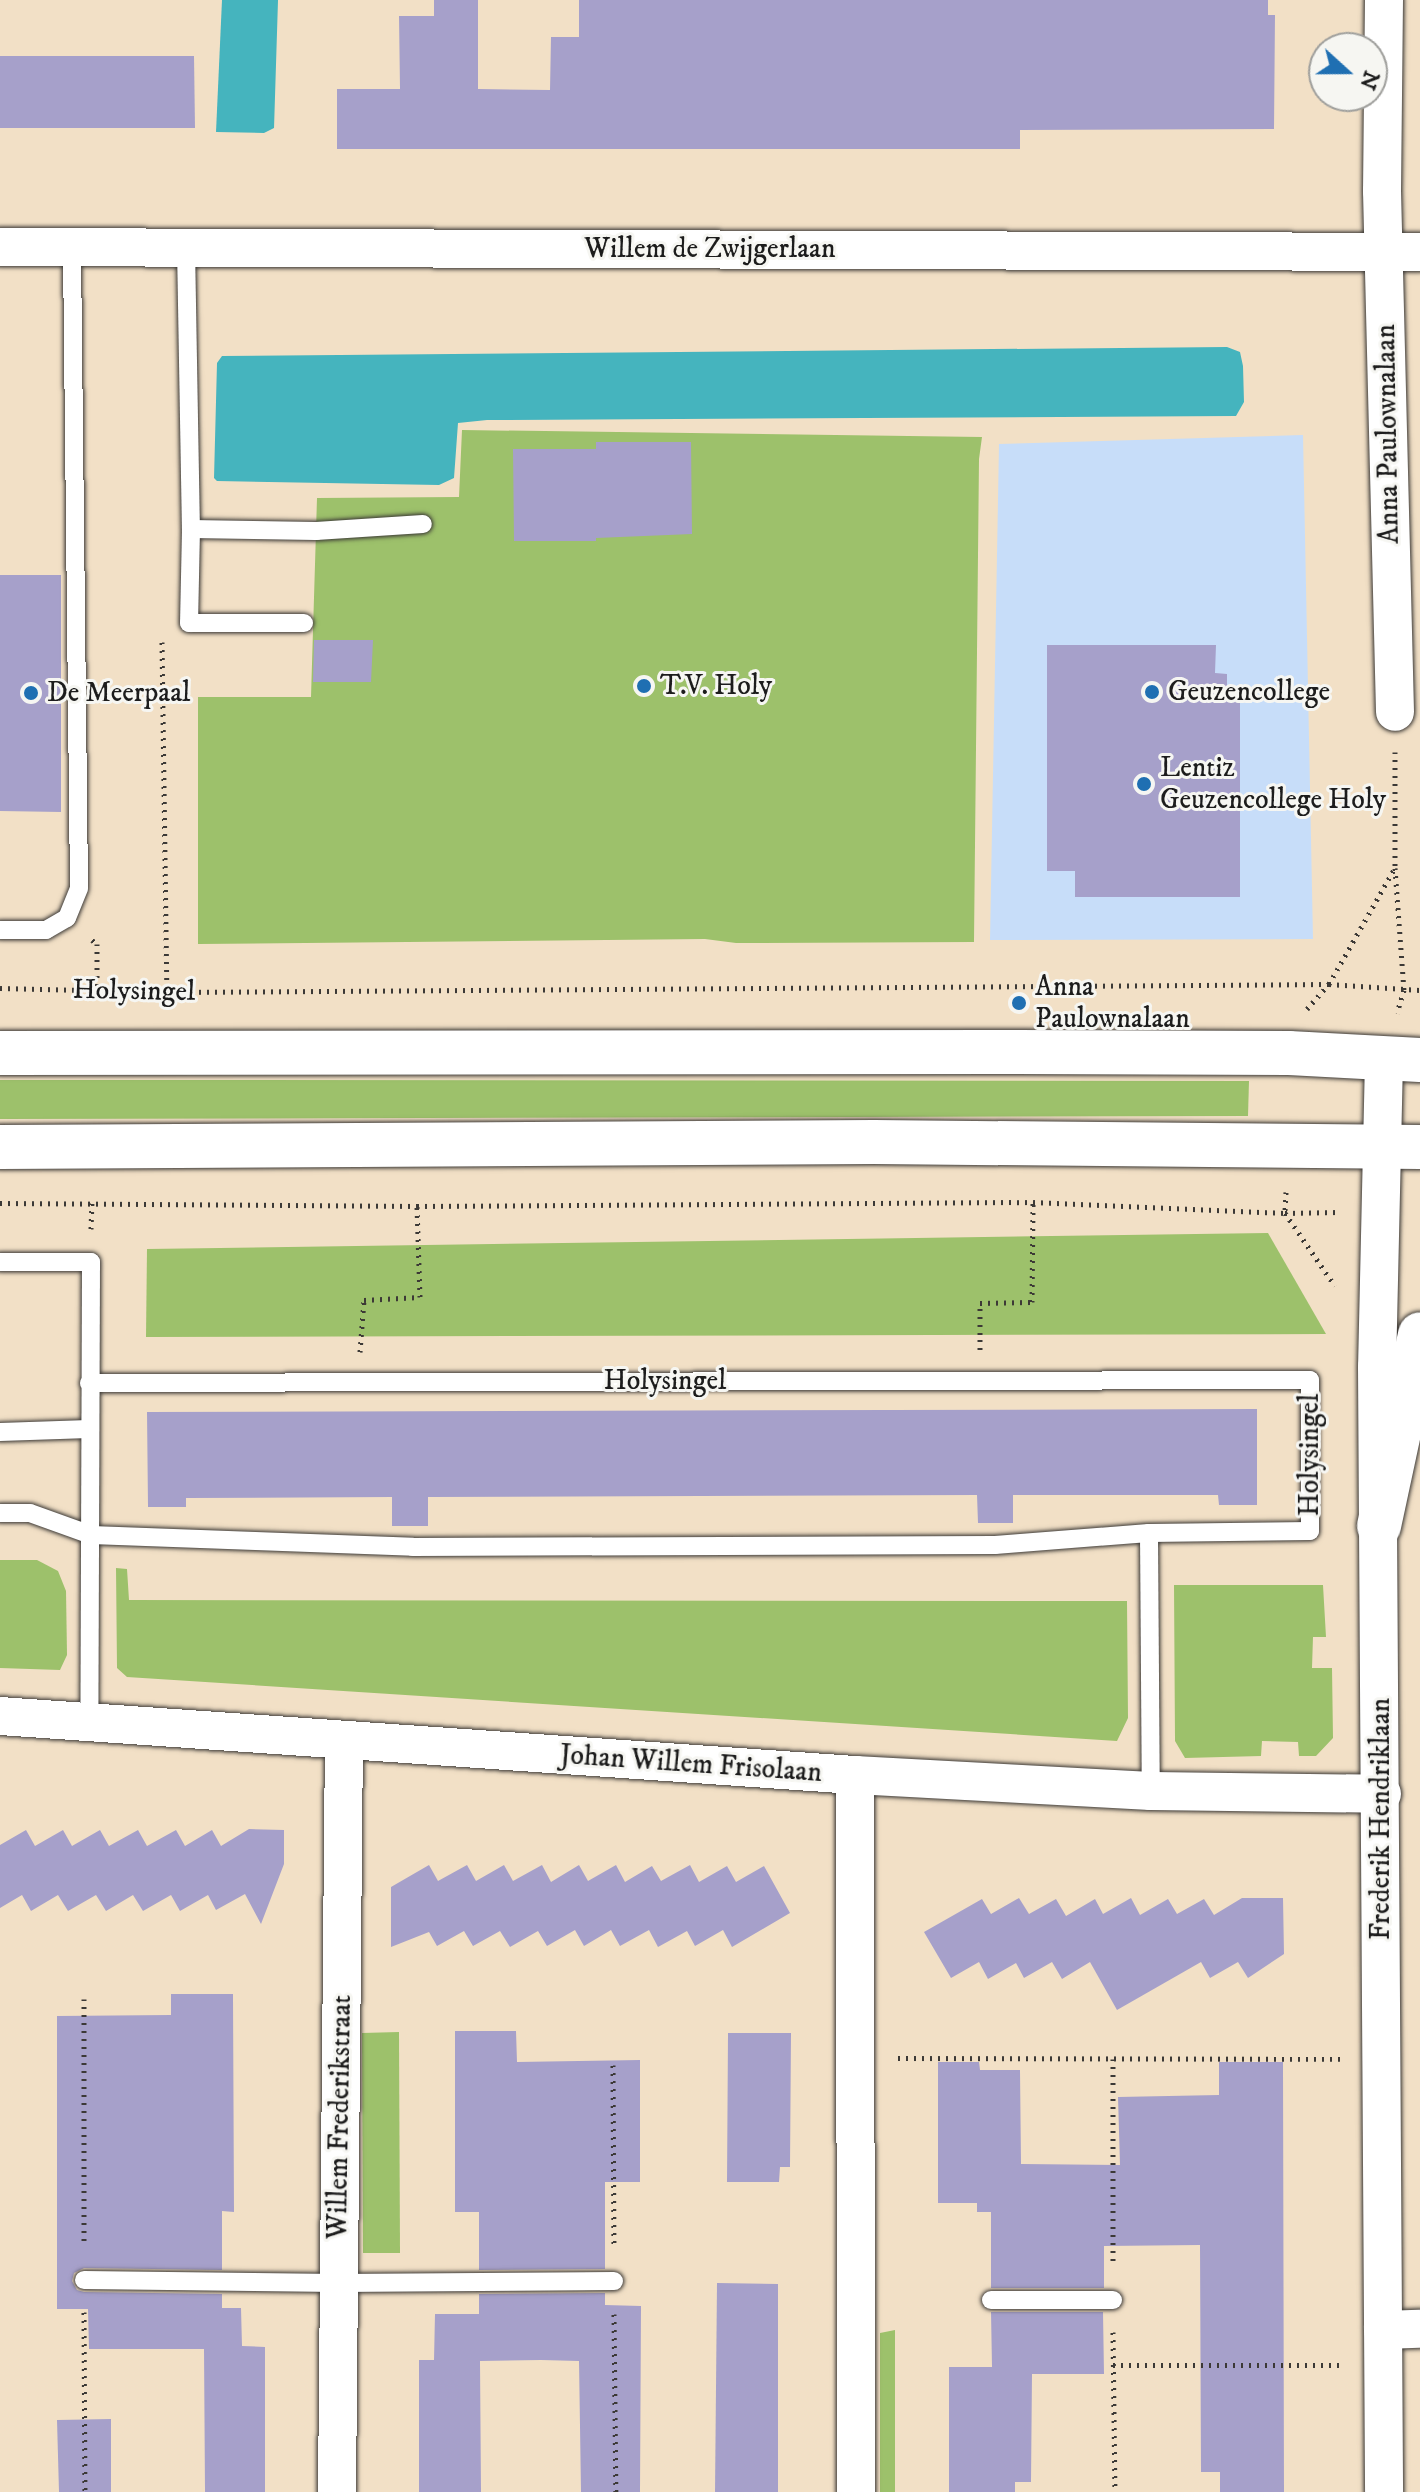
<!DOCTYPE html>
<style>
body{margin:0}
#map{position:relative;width:1420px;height:2492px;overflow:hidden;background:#f2e0c6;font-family:"IM FELL DW Pica",serif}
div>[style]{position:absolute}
.built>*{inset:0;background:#c7ddf9}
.green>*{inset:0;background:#9dc16b}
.water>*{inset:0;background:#45b4be}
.building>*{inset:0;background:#a6a0ca}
.path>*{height:5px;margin-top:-2.5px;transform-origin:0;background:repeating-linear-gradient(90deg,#3c3936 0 2px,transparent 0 8px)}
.roads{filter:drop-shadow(0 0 2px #3c3936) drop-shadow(0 0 2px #3c3936)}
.service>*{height:18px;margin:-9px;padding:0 9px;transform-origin:9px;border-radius:9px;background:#fff}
.minor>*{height:38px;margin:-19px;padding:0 19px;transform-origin:19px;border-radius:19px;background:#fff}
.tertiary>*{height:44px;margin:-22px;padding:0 22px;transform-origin:22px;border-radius:22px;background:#fff}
.dots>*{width:22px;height:22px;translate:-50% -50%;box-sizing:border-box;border:4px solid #f6f6f2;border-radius:50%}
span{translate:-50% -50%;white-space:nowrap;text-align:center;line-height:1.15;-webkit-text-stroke:6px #f6f6f2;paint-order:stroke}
.street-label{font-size:28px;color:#1c1c1c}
.poi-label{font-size:28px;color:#1c1c1c}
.left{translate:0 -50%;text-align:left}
.north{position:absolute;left:1308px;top:32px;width:80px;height:80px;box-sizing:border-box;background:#f6f6f2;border:2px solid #9f9f9c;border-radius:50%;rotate:111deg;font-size:22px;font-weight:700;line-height:32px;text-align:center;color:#1c1c1c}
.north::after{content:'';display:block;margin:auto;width:28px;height:36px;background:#1f6fb2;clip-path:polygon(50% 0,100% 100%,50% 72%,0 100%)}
</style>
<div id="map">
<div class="built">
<i style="clip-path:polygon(1303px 435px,1313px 939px,990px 940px,999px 444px)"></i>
</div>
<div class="green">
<i style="clip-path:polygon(462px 430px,982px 437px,979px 459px,974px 942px,736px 943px,705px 939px,198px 944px,198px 697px,311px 697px,317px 498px,459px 497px)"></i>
<i style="clip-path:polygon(0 1080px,196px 1080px,1249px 1081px,1248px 1116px,0 1119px)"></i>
<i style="clip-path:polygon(1268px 1233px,1326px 1334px,146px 1337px,147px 1249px)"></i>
<i style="clip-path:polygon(0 1560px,37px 1560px,58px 1571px,66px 1591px,67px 1655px,60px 1670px,0 1668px)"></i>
<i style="clip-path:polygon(116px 1568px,127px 1569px,129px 1600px,1127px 1601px,1128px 1718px,1117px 1741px,127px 1677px,117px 1668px)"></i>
<i style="clip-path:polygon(1174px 1585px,1323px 1585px,1326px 1637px,1313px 1637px,1312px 1668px,1332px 1668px,1333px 1738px,1316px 1756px,1299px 1756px,1298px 1742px,1262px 1741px,1261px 1756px,1185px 1758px,1175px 1741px)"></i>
<i style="clip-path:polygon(399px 2032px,400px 2253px,363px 2253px,362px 2033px)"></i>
<i style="clip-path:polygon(895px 2330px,895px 2492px,880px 2492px,880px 2333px)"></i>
</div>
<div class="water">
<i style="clip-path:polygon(222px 0,278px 0,274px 128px,264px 133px,216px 132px)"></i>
<i style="clip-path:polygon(1227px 347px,1240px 352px,1243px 366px,1244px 402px,1236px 416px,487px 420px,458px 423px,454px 478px,439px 485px,217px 481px,214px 478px,217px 363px,222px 356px)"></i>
</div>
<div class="building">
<i style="clip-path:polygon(434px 0,478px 0,478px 89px,550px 90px,551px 37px,579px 37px,579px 0,1268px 0,1268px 15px,1275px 15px,1274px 129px,1020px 130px,1020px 149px,337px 149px,337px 89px,400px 89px,399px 16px,434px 16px)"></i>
<i style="clip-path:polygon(0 56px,194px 56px,195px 128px,0 128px)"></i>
<i style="clip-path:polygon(596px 442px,691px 442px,692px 534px,596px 538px,596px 541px,514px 541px,513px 449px,596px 449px)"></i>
<i style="clip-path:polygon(0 575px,61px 575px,61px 812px,0 811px)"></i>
<i style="clip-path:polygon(314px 640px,373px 640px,371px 682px,313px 682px)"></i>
<i style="clip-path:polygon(1047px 645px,1216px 645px,1215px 673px,1227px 674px,1227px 697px,1240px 697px,1240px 897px,1075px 897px,1075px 871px,1047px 871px)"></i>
<i style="clip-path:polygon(1257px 1409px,1257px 1505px,1219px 1505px,1218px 1495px,1013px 1495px,1013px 1523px,978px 1523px,977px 1495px,428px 1497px,428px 1526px,392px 1526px,392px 1497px,186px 1498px,186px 1507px,148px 1507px,147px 1412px)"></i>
<i style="clip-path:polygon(249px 1829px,284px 1830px,284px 1864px,261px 1924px,245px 1894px,216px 1910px,208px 1895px,180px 1911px,171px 1895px,143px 1911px,133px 1895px,106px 1911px,96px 1895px,68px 1911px,58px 1895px,31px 1911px,22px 1895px,0 1908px,0 1845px,26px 1830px,35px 1846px,63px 1830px,72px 1846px,100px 1830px,109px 1846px,138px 1830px,147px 1846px,176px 1830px,185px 1846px,212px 1830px,221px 1846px)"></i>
<i style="clip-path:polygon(429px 1865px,438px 1881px,467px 1865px,476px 1881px,504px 1865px,513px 1881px,542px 1865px,551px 1882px,579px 1865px,588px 1881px,616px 1865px,625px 1882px,652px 1866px,661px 1881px,690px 1865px,699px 1882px,727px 1866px,736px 1882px,764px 1866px,790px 1913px,732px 1947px,723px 1930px,695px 1946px,687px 1931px,658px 1947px,649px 1930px,620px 1946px,611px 1930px,584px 1946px,575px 1930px,547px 1946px,538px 1931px,510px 1947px,500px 1931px,473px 1946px,464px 1931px,437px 1946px,429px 1932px,391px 1947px,391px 1887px)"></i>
<i style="clip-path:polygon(1019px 1898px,1029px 1914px,1056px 1899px,1066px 1916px,1095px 1899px,1103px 1914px,1131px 1898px,1140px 1915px,1168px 1899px,1177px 1914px,1204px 1899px,1214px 1915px,1242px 1898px,1283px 1898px,1284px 1954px,1248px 1978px,1238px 1962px,1210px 1978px,1201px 1962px,1117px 2010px,1090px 1962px,1062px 1979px,1052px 1962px,1024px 1978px,1016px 1963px,988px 1979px,979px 1962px,951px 1978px,924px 1932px,982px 1899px,991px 1914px)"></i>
<i style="clip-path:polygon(171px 1994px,233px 1994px,234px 2212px,222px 2211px,222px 2270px,84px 2268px,74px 2273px,72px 2281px,77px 2290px,84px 2292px,222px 2294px,222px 2308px,241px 2308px,242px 2346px,265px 2347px,265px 2492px,205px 2492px,204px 2349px,89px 2349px,88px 2309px,57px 2309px,57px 2016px,171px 2015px)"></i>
<i style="clip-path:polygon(455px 2031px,516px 2031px,517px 2062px,640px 2060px,640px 2182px,605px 2182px,605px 2269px,479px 2270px,479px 2212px,455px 2212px)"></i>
<i style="clip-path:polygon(728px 2033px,791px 2033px,790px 2167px,780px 2167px,779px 2182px,727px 2182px)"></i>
<i style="clip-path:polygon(938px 2062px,979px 2062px,980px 2070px,1020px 2070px,1021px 2164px,1120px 2165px,1118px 2097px,1219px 2095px,1219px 2062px,1283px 2062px,1284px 2492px,1220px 2492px,1220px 2472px,1201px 2472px,1200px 2245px,1104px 2246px,1104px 2288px,991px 2288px,991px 2212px,977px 2212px,977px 2203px,938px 2203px)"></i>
<i style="clip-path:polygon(717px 2283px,778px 2284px,778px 2492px,715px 2492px)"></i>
<i style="clip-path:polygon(605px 2293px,605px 2305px,641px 2306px,640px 2492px,581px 2492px,579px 2361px,541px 2360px,480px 2361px,481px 2492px,419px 2492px,419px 2360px,434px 2360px,435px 2314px,479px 2314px,479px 2294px)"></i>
<i style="clip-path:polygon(991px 2312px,1103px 2312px,1104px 2374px,1032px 2374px,1031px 2482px,1015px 2482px,1015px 2492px,949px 2492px,949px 2367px,992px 2367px)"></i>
<i style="clip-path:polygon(111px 2419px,111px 2492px,59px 2492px,57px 2420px)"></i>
</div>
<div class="path">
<i style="left:162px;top:642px;width:350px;rotate:89.2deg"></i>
<i style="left:1395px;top:752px;width:116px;rotate:90deg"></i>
<i style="left:1395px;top:868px;width:122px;rotate:85.8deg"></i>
<i style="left:1404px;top:990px;width:24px;rotate:107deg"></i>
<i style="left:92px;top:940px;width:6px;rotate:39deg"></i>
<i style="left:97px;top:944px;width:47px;rotate:90deg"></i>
<i style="left:0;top:988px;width:167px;rotate:1.4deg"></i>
<i style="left:167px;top:992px;width:1162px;rotate:-0.39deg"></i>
<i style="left:1329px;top:984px;width:91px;rotate:3.8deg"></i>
<i style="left:1307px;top:1009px;width:33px;rotate:-49deg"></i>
<i style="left:1329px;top:984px;width:133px;rotate:-60.4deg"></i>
<i style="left:1286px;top:1192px;width:21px;rotate:93deg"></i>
<i style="left:1285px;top:1213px;width:88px;rotate:55.6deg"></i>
<i style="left:0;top:1203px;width:417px;rotate:0.4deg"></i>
<i style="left:417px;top:1206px;width:616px;rotate:-0.37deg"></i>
<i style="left:1033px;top:1202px;width:252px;rotate:2.5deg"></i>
<i style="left:1285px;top:1213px;width:54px;rotate:-1.1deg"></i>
<i style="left:91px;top:1229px;width:26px;rotate:-88deg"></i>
<i style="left:980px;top:1350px;width:47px;rotate:-90deg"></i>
<i style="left:980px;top:1303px;width:52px;rotate:-1.1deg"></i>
<i style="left:1032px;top:1302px;width:100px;rotate:-89.4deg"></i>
<i style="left:360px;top:1352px;width:52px;rotate:-85.6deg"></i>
<i style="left:364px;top:1300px;width:56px;rotate:-3.1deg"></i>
<i style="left:420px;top:1297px;width:91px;rotate:-91.9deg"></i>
<i style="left:84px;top:1999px;width:247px;rotate:90deg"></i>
<i style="left:898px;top:2058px;width:442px;rotate:0.1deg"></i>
<i style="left:1113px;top:2059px;width:207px;rotate:90deg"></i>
<i style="left:613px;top:2065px;width:183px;rotate:89.7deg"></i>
<i style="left:84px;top:2312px;width:180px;rotate:89.7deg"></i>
<i style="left:614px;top:2314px;width:178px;rotate:89.4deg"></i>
<i style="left:1113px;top:2332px;width:160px;rotate:89.3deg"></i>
<i style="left:1113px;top:2365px;width:228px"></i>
</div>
<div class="roads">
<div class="service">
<i style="left:186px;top:247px;width:282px;rotate:89deg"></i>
<i style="left:191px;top:529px;width:125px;rotate:0.9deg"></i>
<i style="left:316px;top:531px;width:107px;rotate:-3.7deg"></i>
<i style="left:191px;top:529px;width:94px;rotate:91.2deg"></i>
<i style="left:189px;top:623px;width:115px"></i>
<i style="left:0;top:930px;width:46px"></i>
<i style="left:46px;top:930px;width:24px;rotate:-30deg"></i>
<i style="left:67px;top:918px;width:32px;rotate:-68deg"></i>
<i style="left:79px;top:888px;width:641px;rotate:-90.63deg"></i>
<i style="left:0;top:1262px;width:91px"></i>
<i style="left:91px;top:1262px;width:459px;rotate:90.2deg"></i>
<i style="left:0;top:1432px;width:89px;rotate:-1.9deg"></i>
<i style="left:0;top:1513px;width:30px"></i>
<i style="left:30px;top:1513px;width:65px;rotate:19.8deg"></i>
<i style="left:91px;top:1535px;width:322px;rotate:2.1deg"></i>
<i style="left:413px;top:1547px;width:582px;rotate:-0.2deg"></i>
<i style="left:995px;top:1545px;width:154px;rotate:-4.5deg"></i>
<i style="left:1149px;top:1533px;width:161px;rotate:-0.7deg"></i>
<i style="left:1310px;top:1531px;width:151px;rotate:-90deg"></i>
<i style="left:1310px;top:1380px;width:1221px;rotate:179.86deg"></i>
<i style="left:1149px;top:1533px;width:258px;rotate:89.6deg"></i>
<i style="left:84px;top:2280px;width:254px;rotate:0.7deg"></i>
<i style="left:338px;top:2283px;width:276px;rotate:-0.4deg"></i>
<i style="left:991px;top:2300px;width:122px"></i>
</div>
<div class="minor">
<i style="left:1384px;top:0;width:191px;rotate:90.6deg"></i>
<i style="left:1382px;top:191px;width:521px;rotate:88.57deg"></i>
<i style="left:0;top:247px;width:1420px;rotate:0.2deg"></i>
<i style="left:1384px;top:1060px;width:307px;rotate:91.3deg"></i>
<i style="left:1377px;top:1367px;width:1125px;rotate:89.64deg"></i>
<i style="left:0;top:1716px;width:857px;rotate:3.95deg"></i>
<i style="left:855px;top:1775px;width:296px;rotate:3.1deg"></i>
<i style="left:1151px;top:1791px;width:231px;rotate:0.7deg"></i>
<i style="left:855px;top:1775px;width:717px;rotate:89.92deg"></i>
<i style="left:1383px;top:2330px;width:37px;rotate:-2deg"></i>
<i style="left:337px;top:2492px;width:750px;rotate:-89.47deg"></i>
</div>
<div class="tertiary">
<i style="left:0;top:1053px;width:1017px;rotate:-0.06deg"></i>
<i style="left:1017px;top:1052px;width:272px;rotate:0.2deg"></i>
<i style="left:1289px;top:1053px;width:131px;rotate:3.1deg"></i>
<i style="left:0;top:1147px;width:874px;rotate:-0.33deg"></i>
<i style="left:874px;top:1142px;width:546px;rotate:0.52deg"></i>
<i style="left:1379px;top:1526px;width:196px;rotate:-77.9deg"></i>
</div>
</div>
<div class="dots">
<i style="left:644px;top:686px;background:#1f6fb2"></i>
<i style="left:1152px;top:692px;background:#1f6fb2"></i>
<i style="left:31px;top:693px;background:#1f6fb2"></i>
<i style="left:1144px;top:784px;background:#1f6fb2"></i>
<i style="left:1019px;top:1003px;background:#1f6fb2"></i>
</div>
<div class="street-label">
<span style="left:710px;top:249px">Willem de Zwijgerlaan</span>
<span style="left:1388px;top:434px;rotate:-91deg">Anna Paulownalaan</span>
<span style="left:134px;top:991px;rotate:1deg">Holysingel</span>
<span style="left:665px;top:1381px">Holysingel</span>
<span style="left:1310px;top:1455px;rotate:-90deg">Holysingel</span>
<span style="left:691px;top:1764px;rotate:4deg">Johan Willem Frisolaan</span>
<span style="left:1381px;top:1819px;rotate:-90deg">Frederik Hendriklaan</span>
<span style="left:340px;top:2117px;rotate:-89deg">Willem Frederikstraat</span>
</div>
<div class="poi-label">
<span class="left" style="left:660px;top:686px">T.V. Holy</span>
<span class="left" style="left:1168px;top:692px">Geuzencollege</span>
<span class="left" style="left:47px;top:693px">De Meerpaal</span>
<span class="left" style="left:1160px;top:784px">Lentiz<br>Geuzencollege Holy</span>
<span class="left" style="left:1035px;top:1003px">Anna<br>Paulownalaan</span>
</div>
<div class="north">N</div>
</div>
